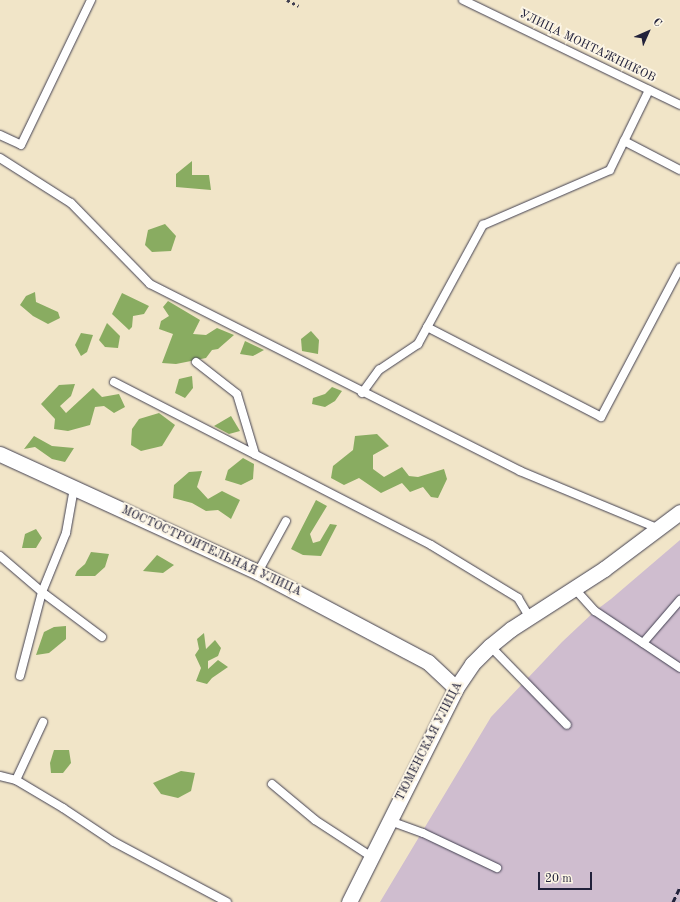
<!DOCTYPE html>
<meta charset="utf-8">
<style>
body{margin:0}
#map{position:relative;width:680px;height:902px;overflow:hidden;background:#f1e5c8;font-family:"Old Standard TT",serif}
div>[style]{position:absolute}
.industrial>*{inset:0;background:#cfbdcf}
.forest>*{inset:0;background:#89ac61}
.path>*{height:2.5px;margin-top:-1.25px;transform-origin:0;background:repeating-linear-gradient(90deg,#413f50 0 3px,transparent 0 6px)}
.roads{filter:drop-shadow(0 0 1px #413f50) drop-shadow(0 0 1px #413f50)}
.lane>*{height:8px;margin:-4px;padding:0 4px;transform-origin:4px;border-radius:4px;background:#fff}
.street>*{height:15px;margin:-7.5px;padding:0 7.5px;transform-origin:7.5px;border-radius:7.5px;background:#fff}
.rail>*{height:3px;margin-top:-1.5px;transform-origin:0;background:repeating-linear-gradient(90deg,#22223b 0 6px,transparent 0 9px)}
span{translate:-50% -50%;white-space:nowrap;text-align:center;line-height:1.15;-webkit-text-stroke:4px #fcf5e5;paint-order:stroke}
.street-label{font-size:12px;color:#22223b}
.north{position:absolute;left:628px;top:12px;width:40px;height:40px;-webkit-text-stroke:3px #fcf5e5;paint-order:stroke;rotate:45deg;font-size:11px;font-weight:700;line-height:16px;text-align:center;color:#22223b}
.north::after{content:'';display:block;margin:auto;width:14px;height:18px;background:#22223b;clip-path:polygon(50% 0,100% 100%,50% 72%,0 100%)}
.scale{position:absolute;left:538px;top:872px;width:54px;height:18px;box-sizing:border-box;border:2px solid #22223b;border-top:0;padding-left:5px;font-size:12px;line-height:14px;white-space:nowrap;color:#22223b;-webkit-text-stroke:3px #fcf5e5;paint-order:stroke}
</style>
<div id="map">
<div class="industrial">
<i style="clip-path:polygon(680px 540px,680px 902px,380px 902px,491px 717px,562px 642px,595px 611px,611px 599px)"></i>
</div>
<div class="forest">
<i style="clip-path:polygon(192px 161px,192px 175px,209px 175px,211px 190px,176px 187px,176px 174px)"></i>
<i style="clip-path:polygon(165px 224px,176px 236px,171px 251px,152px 252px,145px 245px,148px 230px)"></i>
<i style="clip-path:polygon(35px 292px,36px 302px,58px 312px,60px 318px,48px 324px,33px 316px,20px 305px,26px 296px)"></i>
<i style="clip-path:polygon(122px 293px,149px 306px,144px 314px,133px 316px,132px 327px,129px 330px,112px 314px)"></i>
<i style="clip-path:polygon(168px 301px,200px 320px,193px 334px,206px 335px,217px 328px,234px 335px,218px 349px,212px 350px,206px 358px,176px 364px,162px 363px,173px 334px,159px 329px,161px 321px,169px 316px,163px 307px)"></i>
<i style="clip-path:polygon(107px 323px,120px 336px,118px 348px,105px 347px,99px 340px)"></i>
<i style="clip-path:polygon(311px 331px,319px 340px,318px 354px,302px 351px,301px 339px)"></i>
<i style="clip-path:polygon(81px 333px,93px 335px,87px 352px,81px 356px,75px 345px)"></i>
<i style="clip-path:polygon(245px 341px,264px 350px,253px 356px,240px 354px)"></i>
<i style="clip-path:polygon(192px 376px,193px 388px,185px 398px,175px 393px,179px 379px)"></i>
<i style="clip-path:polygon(75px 384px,71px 396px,60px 406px,66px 413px,93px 388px,102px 397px,119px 394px,125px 407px,114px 413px,104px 406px,95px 407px,90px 425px,68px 431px,54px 429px,55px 419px,41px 404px,59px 385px)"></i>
<i style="clip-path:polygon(332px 387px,342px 391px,335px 401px,325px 407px,312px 404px,313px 398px,325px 394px)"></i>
<i style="clip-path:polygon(159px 413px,175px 425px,162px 446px,141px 451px,131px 445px,132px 429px,139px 419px)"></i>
<i style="clip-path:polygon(231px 416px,240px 431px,229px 434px,214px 426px)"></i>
<i style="clip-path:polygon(377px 434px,389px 446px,373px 455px,373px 469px,384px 477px,402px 467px,409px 476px,418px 477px,444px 469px,447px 479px,438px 498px,431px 497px,423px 487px,410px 492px,402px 483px,381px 493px,359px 478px,344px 485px,331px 478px,333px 466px,353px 450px,355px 436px)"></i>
<i style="clip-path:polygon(34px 436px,52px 446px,74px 448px,65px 462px,52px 459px,35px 447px,24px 449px)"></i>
<i style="clip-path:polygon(243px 458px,254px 464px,253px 479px,241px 485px,225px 480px,228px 470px)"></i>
<i style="clip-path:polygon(202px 471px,197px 487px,208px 499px,222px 491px,240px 500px,231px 519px,218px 510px,206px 511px,192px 503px,173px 498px,174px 485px,189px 472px)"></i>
<i style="clip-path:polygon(316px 500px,327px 506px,310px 534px,313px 543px,320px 541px,330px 524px,337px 525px,321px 556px,303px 555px,291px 549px)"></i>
<i style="clip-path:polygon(36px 529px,42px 538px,36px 548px,22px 548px,25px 534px)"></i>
<i style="clip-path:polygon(91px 552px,109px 554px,105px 567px,95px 576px,75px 576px,77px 571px,85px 564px)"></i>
<i style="clip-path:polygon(157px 555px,174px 565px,163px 573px,143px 571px)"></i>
<i style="clip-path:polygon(66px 626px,66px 639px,49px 653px,36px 655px,44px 632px,54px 627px)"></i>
<i style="clip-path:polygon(204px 633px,206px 649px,215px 640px,221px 648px,218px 656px,208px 661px,208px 669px,218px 660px,228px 667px,212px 678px,207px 684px,196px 681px,201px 668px,195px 655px,199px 649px,197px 639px)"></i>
<i style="clip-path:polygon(54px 750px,69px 750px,71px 763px,63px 773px,51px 773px,50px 763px)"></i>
<i style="clip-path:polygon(181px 771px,195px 773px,191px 791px,178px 798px,161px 794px,153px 783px)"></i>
</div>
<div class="path">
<i style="left:287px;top:0;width:13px;rotate:27deg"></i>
</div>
<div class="roads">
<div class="lane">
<i style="left:463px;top:0;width:241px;rotate:25.8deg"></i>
<i style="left:0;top:135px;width:23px;rotate:25deg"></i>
<i style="left:21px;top:145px;width:161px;rotate:-64.2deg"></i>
<i style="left:624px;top:141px;width:63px;rotate:27.4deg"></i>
<i style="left:0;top:158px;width:84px;rotate:32.4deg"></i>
<i style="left:71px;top:203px;width:113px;rotate:45.7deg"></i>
<i style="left:150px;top:284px;width:415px;rotate:26.8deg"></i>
<i style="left:520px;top:471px;width:148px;rotate:22.6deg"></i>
<i style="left:427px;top:327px;width:196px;rotate:27.3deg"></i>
<i style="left:601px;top:417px;width:169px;rotate:-62.1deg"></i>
<i style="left:196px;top:362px;width:52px;rotate:38deg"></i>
<i style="left:237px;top:394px;width:63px;rotate:73.3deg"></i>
<i style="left:114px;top:382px;width:356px;rotate:27.2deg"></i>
<i style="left:431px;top:545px;width:102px;rotate:31.3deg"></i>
<i style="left:518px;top:598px;width:23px;rotate:59deg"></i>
<i style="left:362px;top:393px;width:29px;rotate:-54deg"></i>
<i style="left:379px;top:370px;width:47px;rotate:-33.7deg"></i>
<i style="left:418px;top:344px;width:136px;rotate:-61.4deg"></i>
<i style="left:483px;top:225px;width:138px;rotate:-23.4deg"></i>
<i style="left:610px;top:170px;width:89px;rotate:-64deg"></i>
<i style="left:0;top:556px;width:55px;rotate:40.6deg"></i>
<i style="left:42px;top:592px;width:75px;rotate:36.9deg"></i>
<i style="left:258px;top:572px;width:58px;rotate:-61.2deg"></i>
<i style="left:574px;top:588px;width:31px;rotate:48deg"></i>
<i style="left:595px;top:611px;width:102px;rotate:33.8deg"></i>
<i style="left:643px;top:643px;width:57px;rotate:-49.3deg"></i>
<i style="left:490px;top:646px;width:110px;rotate:45.7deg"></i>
<i style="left:20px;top:676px;width:87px;rotate:-75.3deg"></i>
<i style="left:42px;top:592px;width:64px;rotate:-67.9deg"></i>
<i style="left:66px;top:533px;width:46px;rotate:-79.9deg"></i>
<i style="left:0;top:776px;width:16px;rotate:14deg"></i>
<i style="left:16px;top:780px;width:55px;rotate:30.8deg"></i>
<i style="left:63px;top:808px;width:61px;rotate:33.7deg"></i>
<i style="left:114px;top:842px;width:128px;rotate:28deg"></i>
<i style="left:16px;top:780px;width:64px;rotate:-65deg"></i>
<i style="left:272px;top:784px;width:56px;rotate:39.9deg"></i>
<i style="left:315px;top:820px;width:68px;rotate:33deg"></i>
<i style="left:390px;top:821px;width:35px;rotate:20deg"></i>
<i style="left:423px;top:833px;width:82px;rotate:25.3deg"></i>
</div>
<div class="street">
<i style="left:0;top:454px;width:284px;rotate:24.6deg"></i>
<i style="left:258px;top:572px;width:192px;rotate:27.9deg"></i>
<i style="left:428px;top:662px;width:38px;rotate:43deg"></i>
<i style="left:349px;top:902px;width:239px;rotate:-63.4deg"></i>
<i style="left:456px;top:688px;width:29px;rotate:-56deg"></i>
<i style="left:472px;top:664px;width:25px;rotate:-45deg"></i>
<i style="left:490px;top:646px;width:27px;rotate:-39deg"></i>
<i style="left:511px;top:629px;width:111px;rotate:-32.8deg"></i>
<i style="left:604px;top:569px;width:95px;rotate:-36.9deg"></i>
</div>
</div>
<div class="rail">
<i style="left:673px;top:902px;width:17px;rotate:-65deg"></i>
</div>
<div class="street-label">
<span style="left:587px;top:47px;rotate:26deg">УЛИЦА МОНТАЖНИКОВ</span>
<span style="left:211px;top:552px;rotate:25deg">МОСТОСТРОИТЕЛЬНАЯ УЛИЦА</span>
<span style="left:430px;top:742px;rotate:-63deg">ТЮМЕНСКАЯ УЛИЦА</span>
</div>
<div class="north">С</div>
<div class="scale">20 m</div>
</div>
